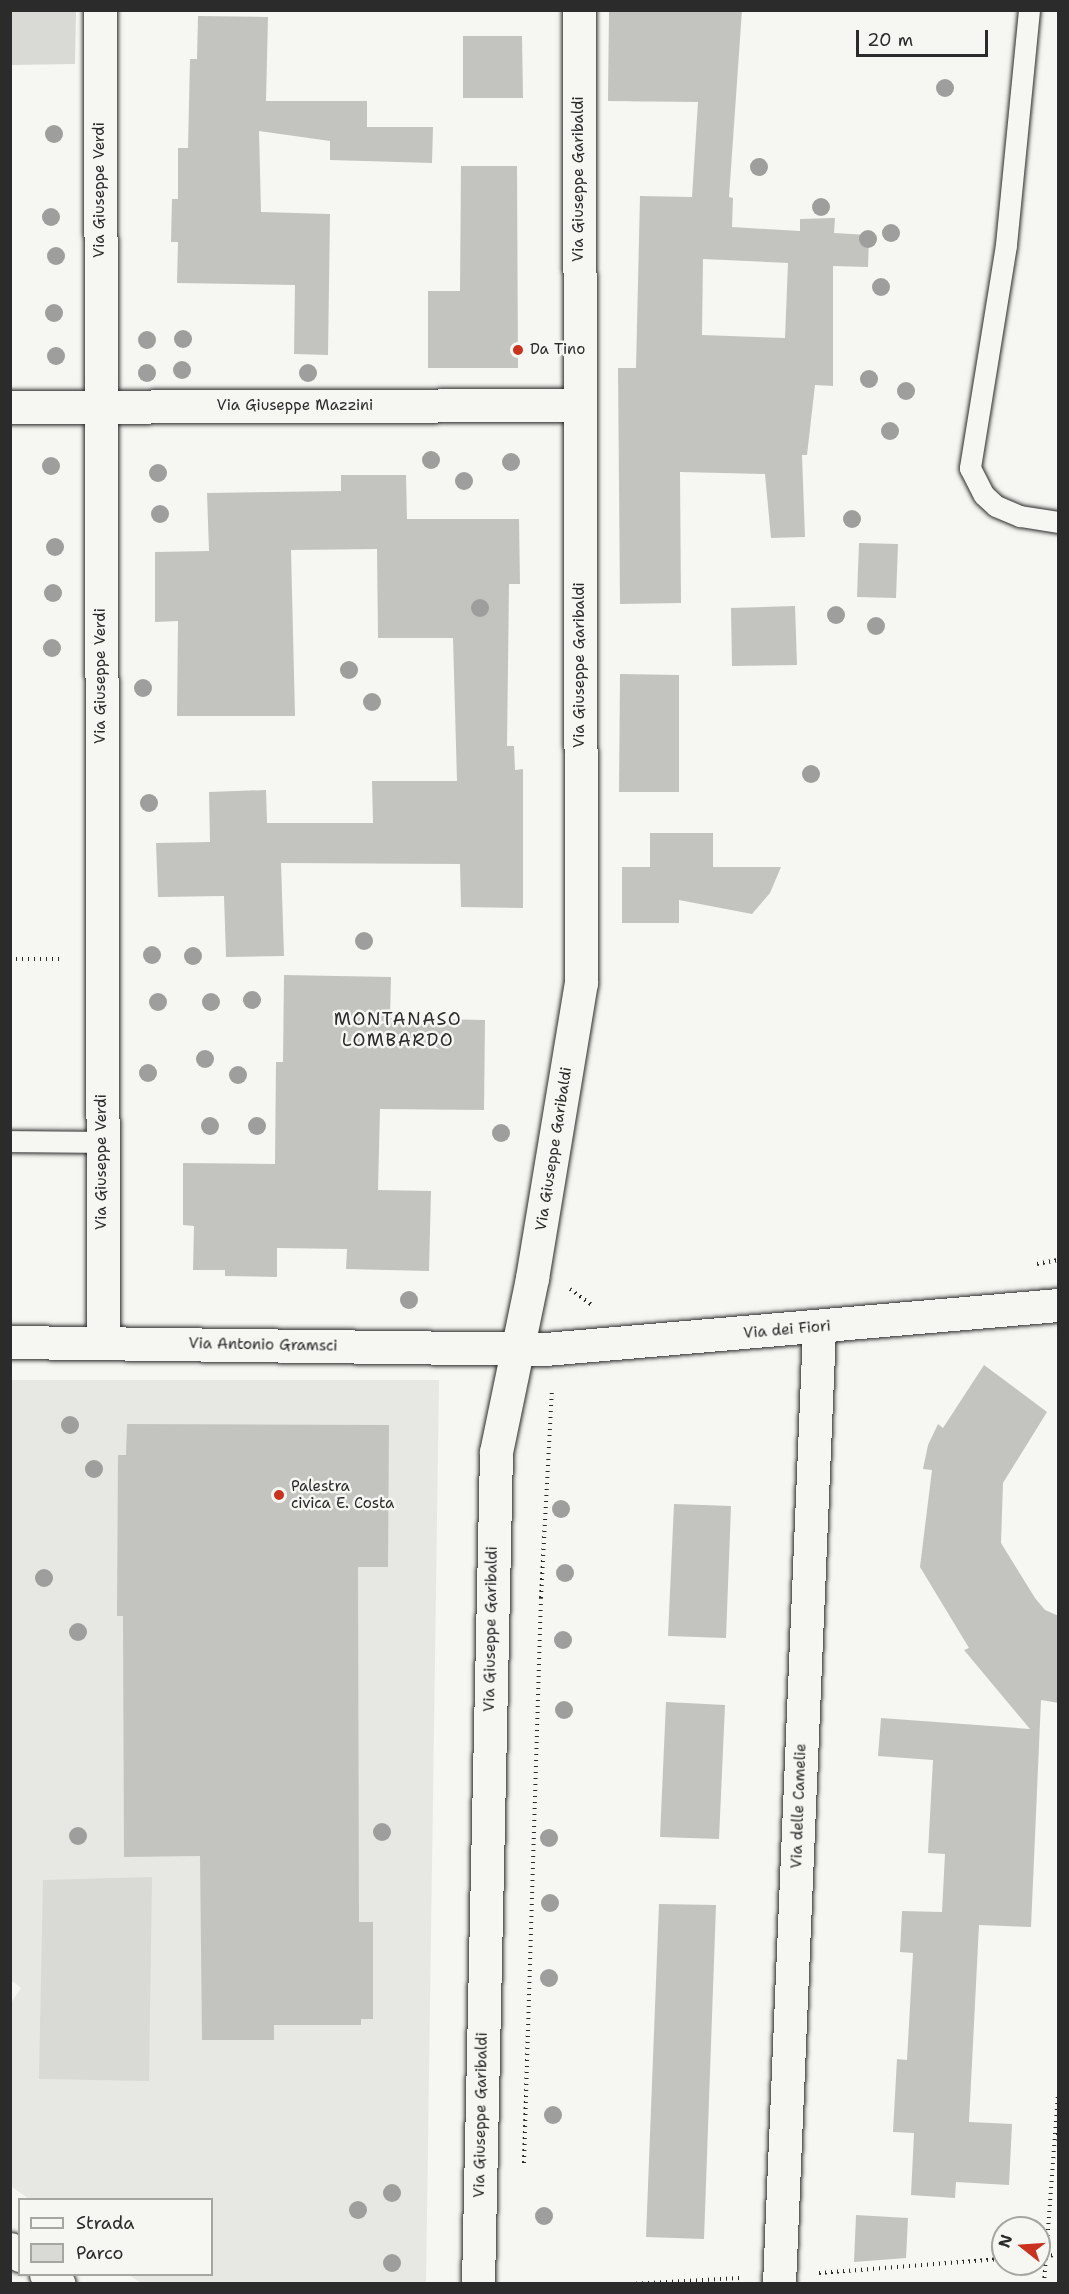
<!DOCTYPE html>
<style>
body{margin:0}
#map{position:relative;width:1069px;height:2294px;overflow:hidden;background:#f6f6f2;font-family:"Shantell Sans",sans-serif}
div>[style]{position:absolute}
.built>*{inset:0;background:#e7e7e3}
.green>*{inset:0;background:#d9d9d5}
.building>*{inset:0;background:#c3c3c0}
.path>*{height:4px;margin-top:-2px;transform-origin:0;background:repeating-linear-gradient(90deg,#2b2b2b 0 1.5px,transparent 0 6px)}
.roads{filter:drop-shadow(0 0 2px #2b2b2b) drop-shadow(0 0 2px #2b2b2b)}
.service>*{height:21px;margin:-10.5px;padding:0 10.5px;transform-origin:10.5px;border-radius:10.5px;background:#f6f6f2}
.minor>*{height:33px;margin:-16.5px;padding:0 16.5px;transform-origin:16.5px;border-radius:16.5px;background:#f6f6f2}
.trees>*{width:18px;height:18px;margin:-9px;border-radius:50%;background:#9e9e9c}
.dots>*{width:16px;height:16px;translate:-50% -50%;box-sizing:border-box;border:3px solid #f6f6f2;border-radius:50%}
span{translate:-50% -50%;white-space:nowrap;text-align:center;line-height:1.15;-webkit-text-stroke:5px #f6f6f2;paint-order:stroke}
.street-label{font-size:15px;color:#2b2b2b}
.poi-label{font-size:15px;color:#2b2b2b}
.left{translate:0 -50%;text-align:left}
.quarter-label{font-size:18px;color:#2b2b2b;letter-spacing:1.5px}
.frame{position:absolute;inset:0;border:12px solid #2b2b2b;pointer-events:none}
.legend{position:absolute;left:18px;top:2198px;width:195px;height:78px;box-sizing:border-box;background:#f6f6f2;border:2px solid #a5a5a2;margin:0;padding:8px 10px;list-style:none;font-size:18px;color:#2b2b2b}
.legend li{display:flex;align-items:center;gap:12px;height:30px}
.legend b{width:30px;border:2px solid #a5a5a2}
.north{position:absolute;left:991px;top:2216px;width:60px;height:60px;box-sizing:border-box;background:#f6f6f2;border:2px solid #a5a5a2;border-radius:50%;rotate:287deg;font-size:16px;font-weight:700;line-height:24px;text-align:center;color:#2b2b2b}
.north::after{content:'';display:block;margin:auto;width:21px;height:27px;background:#c8321e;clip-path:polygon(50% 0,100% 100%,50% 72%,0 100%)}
.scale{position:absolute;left:856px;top:30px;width:132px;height:27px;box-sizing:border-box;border:3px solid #2b2b2b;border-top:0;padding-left:8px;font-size:18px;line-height:21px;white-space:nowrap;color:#2b2b2b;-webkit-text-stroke:4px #f6f6f2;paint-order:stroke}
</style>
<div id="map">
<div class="built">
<i style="clip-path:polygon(11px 1380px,439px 1380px,426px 2283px,141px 2283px,129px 2275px,212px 2274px,212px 2200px,29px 2199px,11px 2186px,11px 2003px,21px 1988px,11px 1980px)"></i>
</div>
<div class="green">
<i style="clip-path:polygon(10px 11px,76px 11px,75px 64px,11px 65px)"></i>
<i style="clip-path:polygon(152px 1877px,149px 2081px,39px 2079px,43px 1880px)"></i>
</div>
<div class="building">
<i style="clip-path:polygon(evenodd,609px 10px,742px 10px,729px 197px,733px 198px,732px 227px,800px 231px,800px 219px,835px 218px,834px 233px,869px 235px,868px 267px,833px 266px,833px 386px,815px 385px,807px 455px,802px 455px,805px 537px,771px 538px,765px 474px,680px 472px,681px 603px,620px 604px,618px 368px,636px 368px,640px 196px,692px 197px,698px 102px,608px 101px,609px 10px,703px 259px,788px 263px,785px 338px,702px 335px,703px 259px)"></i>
<i style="clip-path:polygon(198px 16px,268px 17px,266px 101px,367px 101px,367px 127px,433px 127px,432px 163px,330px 160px,330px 141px,259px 131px,261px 212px,330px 214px,328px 355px,294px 354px,295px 285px,177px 283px,178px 242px,171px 242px,172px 199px,178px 199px,178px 148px,188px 148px,190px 59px,197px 59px)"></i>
<i style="clip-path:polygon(463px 36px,522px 36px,523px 98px,463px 98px)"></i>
<i style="clip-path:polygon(461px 166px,517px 166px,518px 368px,428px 368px,428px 291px,460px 291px)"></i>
<i style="clip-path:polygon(341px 475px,406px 475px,407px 519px,519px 519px,520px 584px,509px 584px,507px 746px,514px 746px,515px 770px,523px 769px,523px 908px,461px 907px,460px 864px,281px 863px,284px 956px,226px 957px,224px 896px,158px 897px,156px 843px,210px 842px,209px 792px,266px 790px,267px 823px,373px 823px,372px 781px,457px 781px,453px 638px,378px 638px,377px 549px,291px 550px,295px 716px,177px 716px,178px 621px,155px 622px,155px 552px,209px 551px,207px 493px,341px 491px)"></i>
<i style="clip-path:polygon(859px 543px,898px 544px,896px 598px,857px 597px)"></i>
<i style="clip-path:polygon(795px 606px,797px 665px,732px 666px,731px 608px)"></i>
<i style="clip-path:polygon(620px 674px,679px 675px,679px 792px,619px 792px)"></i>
<i style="clip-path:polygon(650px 833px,713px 833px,713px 867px,781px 867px,770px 893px,752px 914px,679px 900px,679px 923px,622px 923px,622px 867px,650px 867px)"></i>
<i style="clip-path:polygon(284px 975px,391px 977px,390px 1018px,485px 1020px,484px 1110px,380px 1109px,378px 1190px,431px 1191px,429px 1271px,346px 1269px,347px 1249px,277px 1248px,277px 1277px,225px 1276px,225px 1270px,193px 1270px,194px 1226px,183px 1225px,183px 1163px,275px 1164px,276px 1062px,283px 1062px)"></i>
<i style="clip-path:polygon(984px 1365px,1047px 1412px,1003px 1483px,1001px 1543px,1035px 1598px,1045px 1610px,1059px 1616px,1059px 1703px,1041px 1700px,1031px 1927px,979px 1925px,969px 2122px,1012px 2124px,1009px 2185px,956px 2182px,955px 2198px,911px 2195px,914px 2133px,893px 2132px,897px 2059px,907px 2060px,913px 1953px,900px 1952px,902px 1911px,942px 1912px,945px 1854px,928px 1853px,933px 1760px,878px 1756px,881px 1718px,1030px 1729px,964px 1650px,969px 1648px,920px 1567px,932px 1470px,923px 1469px,928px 1445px,938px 1424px,943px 1428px)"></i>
<i style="clip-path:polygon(127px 1424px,389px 1425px,388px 1567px,358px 1567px,359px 1922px,373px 1922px,373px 2019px,361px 2019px,361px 2025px,274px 2025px,274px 2040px,202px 2040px,200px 1856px,124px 1857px,123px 1616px,117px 1616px,118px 1455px,126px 1455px)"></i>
<i style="clip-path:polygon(674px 1504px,731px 1506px,726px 1638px,668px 1636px)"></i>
<i style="clip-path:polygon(666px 1702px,725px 1705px,719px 1839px,660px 1837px)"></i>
<i style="clip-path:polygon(659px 1904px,716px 1905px,704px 2239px,646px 2237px)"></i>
<i style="clip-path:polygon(856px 2215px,908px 2218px,906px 2258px,854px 2262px)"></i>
</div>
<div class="path">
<i style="left:10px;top:959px;width:53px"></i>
<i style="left:1037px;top:1264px;width:21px;rotate:-11deg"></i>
<i style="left:570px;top:1289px;width:26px;rotate:36deg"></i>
<i style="left:524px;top:2163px;width:565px;rotate:-88.28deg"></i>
<i style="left:541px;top:1598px;width:207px;rotate:-87deg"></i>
<i style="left:1039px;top:2256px;width:19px;rotate:-3deg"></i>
<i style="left:819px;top:2273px;width:185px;rotate:-4.4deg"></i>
<i style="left:630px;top:2284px;width:110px;rotate:-3.1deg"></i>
<i style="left:1044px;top:2284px;width:190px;rotate:-85.8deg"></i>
</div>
<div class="roads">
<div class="service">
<i style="left:1029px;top:10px;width:236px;rotate:95.6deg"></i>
<i style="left:1006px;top:245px;width:226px;rotate:99.2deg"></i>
<i style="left:970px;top:468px;width:30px;rotate:63deg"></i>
<i style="left:984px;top:495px;width:16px;rotate:43deg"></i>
<i style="left:996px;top:506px;width:26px;rotate:23deg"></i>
<i style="left:1020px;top:516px;width:38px;rotate:9deg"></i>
<i style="left:10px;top:1141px;width:92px;rotate:0.6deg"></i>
</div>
<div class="minor">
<i style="left:100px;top:10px;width:1332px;rotate:89.87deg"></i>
<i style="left:10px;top:407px;width:569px;rotate:-0.2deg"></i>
<i style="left:10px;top:1342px;width:535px;rotate:0.75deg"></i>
<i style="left:545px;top:1349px;width:515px;rotate:-4.9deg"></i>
<i style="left:10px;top:2249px;width:12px;rotate:31deg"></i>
<i style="left:46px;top:2274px;width:16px;rotate:38deg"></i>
<i style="left:478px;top:2284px;width:832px;rotate:-88.76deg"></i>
<i style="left:496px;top:1452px;width:178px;rotate:-78.3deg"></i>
<i style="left:532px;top:1278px;width:299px;rotate:-80.6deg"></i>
<i style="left:581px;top:983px;width:973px;rotate:-90.12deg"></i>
<i style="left:779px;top:2284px;width:957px;rotate:-87.6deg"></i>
</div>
</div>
<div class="trees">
<i style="left:945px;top:88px"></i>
<i style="left:54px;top:134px"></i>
<i style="left:759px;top:167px"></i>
<i style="left:821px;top:207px"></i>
<i style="left:51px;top:217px"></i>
<i style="left:891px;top:233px"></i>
<i style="left:868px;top:239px"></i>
<i style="left:56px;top:256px"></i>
<i style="left:881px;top:287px"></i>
<i style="left:54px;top:313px"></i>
<i style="left:183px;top:339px"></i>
<i style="left:147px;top:340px"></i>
<i style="left:56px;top:356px"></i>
<i style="left:182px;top:370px"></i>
<i style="left:147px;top:373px"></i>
<i style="left:308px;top:373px"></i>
<i style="left:869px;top:379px"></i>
<i style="left:906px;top:391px"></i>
<i style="left:890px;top:431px"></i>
<i style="left:431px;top:460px"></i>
<i style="left:511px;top:462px"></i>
<i style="left:51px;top:466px"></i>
<i style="left:158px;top:473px"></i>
<i style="left:464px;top:481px"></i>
<i style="left:160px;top:514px"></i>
<i style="left:852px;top:519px"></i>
<i style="left:55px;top:547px"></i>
<i style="left:53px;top:593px"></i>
<i style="left:480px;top:608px"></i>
<i style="left:836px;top:615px"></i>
<i style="left:876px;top:626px"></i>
<i style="left:52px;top:648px"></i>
<i style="left:349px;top:670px"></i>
<i style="left:143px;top:688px"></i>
<i style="left:372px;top:702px"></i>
<i style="left:811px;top:774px"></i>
<i style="left:149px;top:803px"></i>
<i style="left:364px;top:941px"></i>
<i style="left:152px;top:955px"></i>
<i style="left:193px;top:956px"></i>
<i style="left:252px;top:1000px"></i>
<i style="left:158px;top:1002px"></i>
<i style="left:211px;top:1002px"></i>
<i style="left:205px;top:1059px"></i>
<i style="left:148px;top:1073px"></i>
<i style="left:238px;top:1075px"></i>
<i style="left:210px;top:1126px"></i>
<i style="left:257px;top:1126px"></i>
<i style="left:501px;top:1133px"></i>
<i style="left:409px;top:1300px"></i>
<i style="left:70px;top:1425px"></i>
<i style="left:94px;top:1469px"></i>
<i style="left:561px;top:1509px"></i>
<i style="left:565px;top:1573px"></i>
<i style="left:44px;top:1578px"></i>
<i style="left:78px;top:1632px"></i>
<i style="left:563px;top:1640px"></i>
<i style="left:564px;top:1710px"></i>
<i style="left:382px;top:1832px"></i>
<i style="left:78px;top:1836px"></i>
<i style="left:549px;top:1838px"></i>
<i style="left:550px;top:1903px"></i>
<i style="left:549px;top:1978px"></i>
<i style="left:553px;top:2115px"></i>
<i style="left:392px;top:2193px"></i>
<i style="left:358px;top:2210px"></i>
<i style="left:544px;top:2216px"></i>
<i style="left:392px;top:2263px"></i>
</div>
<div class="dots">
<i style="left:518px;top:350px;background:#c8321e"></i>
<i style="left:279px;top:1495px;background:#c8321e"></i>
</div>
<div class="street-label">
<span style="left:579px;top:179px;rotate:-90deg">Via Giuseppe Garibaldi</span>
<span style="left:100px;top:190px;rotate:-90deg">Via Giuseppe Verdi</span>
<span style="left:295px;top:406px">Via Giuseppe Mazzini</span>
<span style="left:580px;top:665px;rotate:-90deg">Via Giuseppe Garibaldi</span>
<span style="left:101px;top:676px;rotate:-90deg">Via Giuseppe Verdi</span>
<span style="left:554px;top:1149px;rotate:-81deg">Via Giuseppe Garibaldi</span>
<span style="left:102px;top:1162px;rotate:-90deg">Via Giuseppe Verdi</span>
<span style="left:787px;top:1330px;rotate:-5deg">Via dei Fiori</span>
<span style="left:263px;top:1345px;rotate:1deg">Via Antonio Gramsci</span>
<span style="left:491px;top:1629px;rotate:-89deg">Via Giuseppe Garibaldi</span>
<span style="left:799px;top:1806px;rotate:-88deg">Via delle Camelie</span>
<span style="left:481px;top:2115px;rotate:-89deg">Via Giuseppe Garibaldi</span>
</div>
<div class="poi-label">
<span class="left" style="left:530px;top:350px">Da Tino</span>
<span class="left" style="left:291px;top:1495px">Palestra<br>civica E. Costa</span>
</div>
<div class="quarter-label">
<span style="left:398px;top:1030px">MONTANASO<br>LOMBARDO</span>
</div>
<div class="frame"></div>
<ul class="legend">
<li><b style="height:8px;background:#f6f6f2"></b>Strada</li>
<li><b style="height:16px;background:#d9d9d5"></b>Parco</li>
</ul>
<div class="north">N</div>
<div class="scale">20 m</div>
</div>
